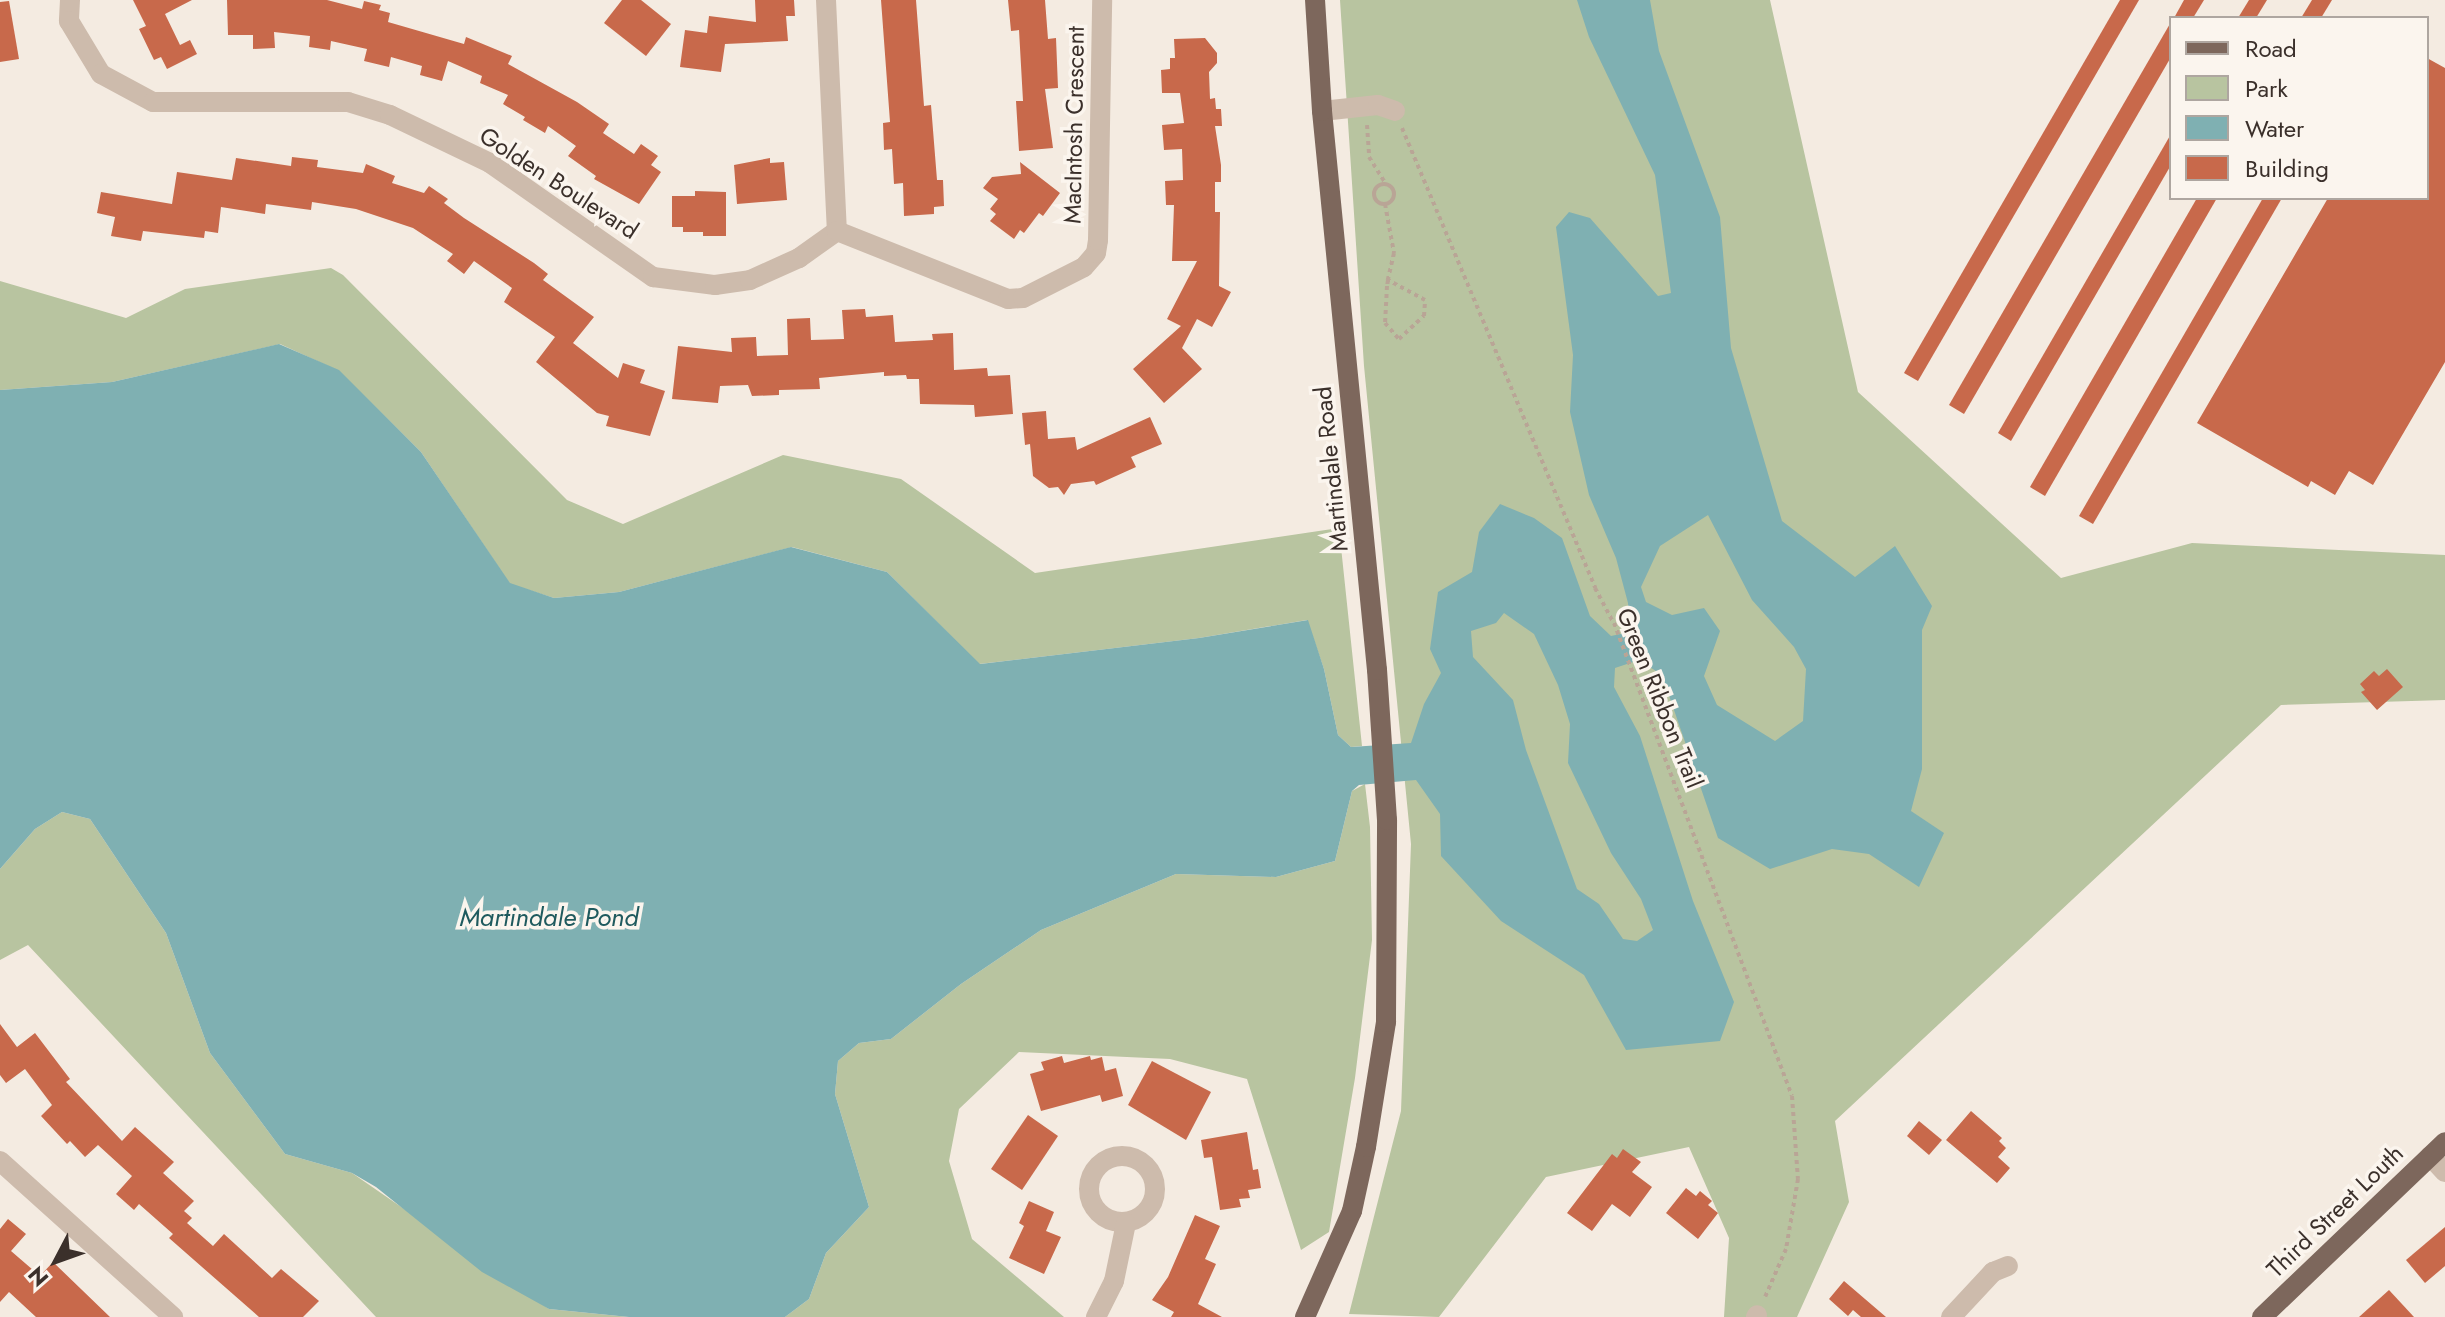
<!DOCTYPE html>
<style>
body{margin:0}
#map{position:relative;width:2445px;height:1317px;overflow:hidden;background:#f4ebe1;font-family:Jost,sans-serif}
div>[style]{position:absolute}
.green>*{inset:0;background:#b8c4a0}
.water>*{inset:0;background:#7fb0b2}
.building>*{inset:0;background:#c8694b}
.path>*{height:4px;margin-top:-2px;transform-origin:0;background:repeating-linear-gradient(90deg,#b9a596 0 4px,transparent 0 8px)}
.path>.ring{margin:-2px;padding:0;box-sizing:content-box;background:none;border:4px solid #b9a596;border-radius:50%}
.minor>*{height:20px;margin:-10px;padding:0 10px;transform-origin:10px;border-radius:10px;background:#cdbbac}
.minor>.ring{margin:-10px;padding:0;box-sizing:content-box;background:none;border:20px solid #cdbbac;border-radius:50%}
.major>*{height:20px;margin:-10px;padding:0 10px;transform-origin:10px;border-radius:10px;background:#7d675c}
span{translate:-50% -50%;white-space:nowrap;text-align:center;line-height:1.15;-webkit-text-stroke:7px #fbf5ee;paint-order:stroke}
.street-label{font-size:24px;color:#3b302b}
.water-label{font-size:26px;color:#1f5a5e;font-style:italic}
.legend{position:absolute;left:2169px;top:16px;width:260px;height:184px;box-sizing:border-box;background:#fbf5ee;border:2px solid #aea6a0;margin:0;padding:10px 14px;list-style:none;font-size:24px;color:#3b302b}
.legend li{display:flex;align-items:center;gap:16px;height:40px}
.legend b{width:40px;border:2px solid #aea6a0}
.north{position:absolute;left:16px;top:1221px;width:80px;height:80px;-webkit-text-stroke:6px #fbf5ee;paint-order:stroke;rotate:229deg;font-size:22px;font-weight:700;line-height:32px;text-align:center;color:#3b302b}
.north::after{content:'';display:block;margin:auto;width:28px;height:36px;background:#3b302b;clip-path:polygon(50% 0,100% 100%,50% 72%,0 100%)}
</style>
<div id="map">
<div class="green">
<i style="clip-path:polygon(1340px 0,1770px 0,1858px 392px,2061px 578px,2192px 543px,2445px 555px,2445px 700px,2281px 705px,1835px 1121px,1849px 1202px,1797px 1317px,1724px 1317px,1729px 1238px,1689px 1147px,1546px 1177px,1439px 1317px,1349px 1314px,1401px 1111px,1411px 844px,1364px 366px)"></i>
<i style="clip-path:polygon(331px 268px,343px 275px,567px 500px,623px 524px,783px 455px,901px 479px,1035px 573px,1339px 528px,1362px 746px,1351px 747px,1338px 735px,1324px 669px,1307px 620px,1199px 638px,979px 664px,887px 572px,792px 547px,619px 592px,554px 598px,510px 584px,421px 452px,339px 371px,280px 344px,112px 382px,0 390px,0 281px,126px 318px,185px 289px)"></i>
<i style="clip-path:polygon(1365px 784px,1370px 827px,1372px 940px,1355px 1078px,1329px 1232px,1301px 1250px,1247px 1079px,1170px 1059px,1019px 1052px,959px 1109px,949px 1161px,972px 1239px,1064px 1317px,785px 1317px,809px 1299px,826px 1253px,869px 1207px,835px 1094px,838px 1061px,859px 1043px,891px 1039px,961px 984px,1041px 930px,1176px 874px,1276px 877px,1335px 861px,1352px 791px)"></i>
<i style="clip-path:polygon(62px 812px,90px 819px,166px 933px,210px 1053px,285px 1154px,352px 1173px,549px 1309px,629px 1317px,376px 1317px,28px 945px,0 960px,0 869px,35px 829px)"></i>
</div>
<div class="water">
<i style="clip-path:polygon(evenodd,1577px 0,1650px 0,1659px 51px,1720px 217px,1731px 348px,1782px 521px,1855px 577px,1895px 546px,1932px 606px,1922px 630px,1922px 769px,1911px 811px,1944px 833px,1919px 887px,1869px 854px,1832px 849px,1770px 869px,1718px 838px,1662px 675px,1639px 660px,1615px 668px,1614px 687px,1640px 736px,1693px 901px,1734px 1002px,1720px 1041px,1626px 1050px,1584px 975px,1501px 921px,1441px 856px,1440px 814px,1416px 780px,1359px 785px,1352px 791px,1335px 861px,1276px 877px,1176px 874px,1041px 930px,961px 984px,891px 1039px,859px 1043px,838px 1061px,835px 1094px,869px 1207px,826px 1253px,809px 1299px,785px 1317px,629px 1317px,549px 1309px,482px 1272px,376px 1187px,352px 1173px,285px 1154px,210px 1053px,166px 933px,90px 819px,62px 812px,35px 829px,0 869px,0 390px,112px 382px,279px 344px,339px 370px,421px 452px,510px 583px,554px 598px,619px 592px,791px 547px,887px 572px,980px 664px,1199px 638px,1308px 620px,1324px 669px,1338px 735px,1351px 747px,1411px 743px,1424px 704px,1441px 673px,1430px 649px,1438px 592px,1472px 572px,1479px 532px,1500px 504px,1534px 518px,1562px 538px,1590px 616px,1611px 636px,1630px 632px,1628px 603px,1616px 558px,1589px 495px,1570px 412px,1573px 355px,1556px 227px,1569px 212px,1590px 218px,1658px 296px,1671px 293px,1655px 175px,1589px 37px,1577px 0,1708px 515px,1752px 600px,1794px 647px,1806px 669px,1803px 721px,1775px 741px,1717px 705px,1704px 676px,1720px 631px,1704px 608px,1672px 615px,1646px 602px,1641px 587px,1660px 546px,1708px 515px,1577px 0,1504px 613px,1534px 634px,1558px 685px,1570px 724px,1568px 763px,1611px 853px,1641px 899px,1653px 930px,1637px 941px,1623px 939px,1599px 904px,1577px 889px,1526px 750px,1513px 700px,1473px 657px,1471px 631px,1496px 623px,1504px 613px)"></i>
</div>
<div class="building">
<i style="clip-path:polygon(133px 0,192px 0,165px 14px,180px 45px,190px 40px,197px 54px,167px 69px,161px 57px,154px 60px,139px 29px,146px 26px)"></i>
<i style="clip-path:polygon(227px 0,327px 0,362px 9px,364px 1px,381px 5px,379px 10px,390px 13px,388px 22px,464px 44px,466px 37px,512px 56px,508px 64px,577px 102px,609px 124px,603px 133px,634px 154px,641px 144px,658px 156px,651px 165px,661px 172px,639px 204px,594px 179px,596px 176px,568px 156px,576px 146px,548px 126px,545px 133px,523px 120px,525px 117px,503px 104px,508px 95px,480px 83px,482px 76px,448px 61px,442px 81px,420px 75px,422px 66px,391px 57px,389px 67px,364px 61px,367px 49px,331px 41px,330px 50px,309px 47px,310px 36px,274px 32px,275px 48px,253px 49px,253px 35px,228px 35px)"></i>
<i style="clip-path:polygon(622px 0,641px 0,671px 24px,646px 56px,604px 23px)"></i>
<i style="clip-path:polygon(755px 0,794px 0,795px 16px,786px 16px,788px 41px,725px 44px,721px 72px,680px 67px,685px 30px,707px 33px,709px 16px,756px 22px)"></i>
<i style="clip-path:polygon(881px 0,916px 0,924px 106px,931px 105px,937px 180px,943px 180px,944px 206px,934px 207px,934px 214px,904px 216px,903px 183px,894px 184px,892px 149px,884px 150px,883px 123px,890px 122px)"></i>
<i style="clip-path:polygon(1008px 0,1045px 0,1048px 39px,1056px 38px,1058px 88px,1045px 89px,1053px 148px,1019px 151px,1016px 101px,1023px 101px,1019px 30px,1011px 31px)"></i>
<i style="clip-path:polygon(2120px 0,2139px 0,1918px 381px,1904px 373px)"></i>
<i style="clip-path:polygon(2184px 0,2204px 0,2193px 18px,2174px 18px)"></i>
<i style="clip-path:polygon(2249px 0,2267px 0,2256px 18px,2238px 18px)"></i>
<i style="clip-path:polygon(2312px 0,2332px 0,2321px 18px,2301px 18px)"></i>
<i style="clip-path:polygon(9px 1px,19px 59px,0 62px,0 2px)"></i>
<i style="clip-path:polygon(2171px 22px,2171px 57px,1964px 414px,1949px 405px)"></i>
<i style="clip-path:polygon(1205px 38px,1217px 53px,1217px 63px,1209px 72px,1210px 99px,1215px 98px,1216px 109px,1221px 109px,1222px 126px,1215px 126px,1221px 165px,1221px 182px,1215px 182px,1215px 212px,1220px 212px,1219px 286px,1231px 292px,1212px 327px,1197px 319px,1182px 348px,1202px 369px,1164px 403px,1133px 369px,1181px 326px,1167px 319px,1197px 261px,1172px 261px,1174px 205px,1166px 205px,1165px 181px,1183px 180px,1182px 149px,1164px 150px,1162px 125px,1184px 123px,1180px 93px,1162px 93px,1161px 70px,1170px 69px,1170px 58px,1175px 58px,1174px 39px)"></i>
<i style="clip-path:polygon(2427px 58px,2445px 68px,2445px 362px,2373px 485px,2349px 471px,2335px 495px,2311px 481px,2308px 487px,2197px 423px,2328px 198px,2427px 198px)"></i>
<i style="clip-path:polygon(2171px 134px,2171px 165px,2011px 441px,1998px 433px)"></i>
<i style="clip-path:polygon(292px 157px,318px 160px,317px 167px,363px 173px,366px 164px,395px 176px,392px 183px,424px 193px,429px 186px,448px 199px,444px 203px,464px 218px,534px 263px,548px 274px,543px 280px,594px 317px,573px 343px,618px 378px,623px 363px,645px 370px,640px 383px,665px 391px,650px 436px,606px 426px,609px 416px,597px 413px,536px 362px,555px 337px,504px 302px,512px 288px,474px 261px,464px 274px,447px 261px,453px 254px,413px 228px,356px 209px,312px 202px,311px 210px,266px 204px,265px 214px,221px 207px,218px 233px,205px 231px,204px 238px,143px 231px,141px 241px,111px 236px,115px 217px,97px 213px,101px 192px,172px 204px,177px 172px,232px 180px,236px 158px,291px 166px)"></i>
<i style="clip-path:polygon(770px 158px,770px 163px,784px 162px,787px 200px,737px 204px,734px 165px)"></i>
<i style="clip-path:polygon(1020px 162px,1060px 193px,1043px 216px,1039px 213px,1024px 233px,1020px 230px,1014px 239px,990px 221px,996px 214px,990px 209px,998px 199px,983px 188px,992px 177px,1021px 174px)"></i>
<i style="clip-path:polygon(695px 191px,726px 192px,726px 236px,703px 236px,703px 232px,683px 232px,683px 227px,672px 227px,672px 196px,695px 196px)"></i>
<i style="clip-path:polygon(2197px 198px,2217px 198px,2045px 496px,2030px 487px)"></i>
<i style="clip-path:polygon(2263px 198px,2282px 198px,2093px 524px,2079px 516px)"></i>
<i style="clip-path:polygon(865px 309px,866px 317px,893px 315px,895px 342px,933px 340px,932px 334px,953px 333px,954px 370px,987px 368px,988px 376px,1010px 375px,1013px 414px,975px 417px,974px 405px,920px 404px,919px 379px,907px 379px,906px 375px,884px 376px,884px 372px,819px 378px,820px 389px,779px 390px,779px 395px,752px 396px,748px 385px,720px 386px,718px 403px,672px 399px,678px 346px,732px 352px,731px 338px,756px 337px,757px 356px,788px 355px,787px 319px,810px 318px,811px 340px,844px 339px,842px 310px)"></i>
<i style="clip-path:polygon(1046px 411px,1048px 439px,1075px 437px,1077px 450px,1150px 417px,1162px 444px,1131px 457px,1136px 467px,1096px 485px,1094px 481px,1071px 484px,1064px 495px,1058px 487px,1049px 488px,1033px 476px,1030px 444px,1025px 445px,1022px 413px)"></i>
<i style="clip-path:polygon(2387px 669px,2403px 687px,2377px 710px,2361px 692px,2365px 690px,2360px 684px,2374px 671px,2379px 676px)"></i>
<i style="clip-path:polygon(0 1024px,17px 1047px,35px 1033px,70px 1079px,66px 1082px,122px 1141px,135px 1127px,174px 1162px,163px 1173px,194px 1201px,184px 1211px,192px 1218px,187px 1223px,213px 1246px,224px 1234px,272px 1278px,281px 1269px,319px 1301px,303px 1317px,259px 1317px,169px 1238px,173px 1234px,139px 1204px,134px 1210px,116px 1194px,132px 1176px,98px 1145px,85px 1157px,70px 1141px,67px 1144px,41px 1116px,52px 1105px,25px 1069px,6px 1083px,0 1075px)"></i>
<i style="clip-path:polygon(1062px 1056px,1064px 1063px,1090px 1056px,1091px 1060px,1102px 1057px,1105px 1071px,1116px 1068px,1123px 1096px,1102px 1102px,1100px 1095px,1041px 1111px,1030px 1074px,1044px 1070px,1041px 1062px)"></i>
<i style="clip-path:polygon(1152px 1061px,1211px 1092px,1186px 1140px,1128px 1105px)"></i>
<i style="clip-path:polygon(1971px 1111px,2002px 1138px,1999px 1141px,2006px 1148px,1998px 1157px,2010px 1168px,1997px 1183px,1946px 1140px)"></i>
<i style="clip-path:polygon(1028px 1115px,1058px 1136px,1022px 1190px,991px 1169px)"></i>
<i style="clip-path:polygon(1919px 1121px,1942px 1140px,1929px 1155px,1907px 1136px)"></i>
<i style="clip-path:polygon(1247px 1132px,1253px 1170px,1258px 1169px,1261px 1188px,1248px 1190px,1250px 1198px,1239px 1199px,1241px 1207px,1220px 1210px,1212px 1157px,1204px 1158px,1201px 1140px)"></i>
<i style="clip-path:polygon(1623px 1149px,1641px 1162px,1632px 1172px,1652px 1187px,1630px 1217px,1612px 1204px,1592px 1231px,1567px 1213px,1612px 1154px,1617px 1158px)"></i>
<i style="clip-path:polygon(1686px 1188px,1696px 1196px,1700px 1191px,1712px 1201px,1708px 1205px,1718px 1213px,1698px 1239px,1666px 1213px)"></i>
<i style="clip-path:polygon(1029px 1201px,1054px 1212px,1046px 1231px,1061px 1237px,1044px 1274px,1009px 1258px,1024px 1226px,1019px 1223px)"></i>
<i style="clip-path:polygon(1195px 1215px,1220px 1226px,1205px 1259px,1216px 1264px,1198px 1304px,1222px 1317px,1171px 1317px,1174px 1312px,1152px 1300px,1168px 1277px)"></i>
<i style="clip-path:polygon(8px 1219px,26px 1234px,11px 1251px,40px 1276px,53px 1262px,110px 1317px,36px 1317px,9px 1292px,0 1302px,0 1229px)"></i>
<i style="clip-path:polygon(2445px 1227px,2445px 1266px,2425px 1283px,2406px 1260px)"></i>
<i style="clip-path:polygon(1844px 1281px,1886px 1317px,1861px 1317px,1853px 1310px,1848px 1316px,1829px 1299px)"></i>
<i style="clip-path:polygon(2389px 1290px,2414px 1317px,2359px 1317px)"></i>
</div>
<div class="path">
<i style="left:1367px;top:125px;width:32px;rotate:86deg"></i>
<i style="left:1369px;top:157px;width:31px;rotate:58deg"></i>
<i style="left:1402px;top:128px;width:499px;rotate:67.2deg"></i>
<i style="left:1595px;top:588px;width:40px;rotate:62deg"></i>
<i style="left:1614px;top:623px;width:505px;rotate:69.38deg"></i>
<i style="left:1792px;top:1096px;width:83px;rotate:85.9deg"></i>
<i style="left:1798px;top:1179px;width:71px;rotate:99.7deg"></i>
<i style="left:1786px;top:1249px;width:52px;rotate:113.6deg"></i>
<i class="ring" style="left:1374px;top:184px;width:16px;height:16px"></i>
<i style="left:1385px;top:204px;width:50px;rotate:79.6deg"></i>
<i style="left:1394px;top:253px;width:28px;rotate:103deg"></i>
<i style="left:1388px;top:280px;width:6px;rotate:99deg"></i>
<i style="left:1387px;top:286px;width:37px;rotate:93deg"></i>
<i style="left:1385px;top:323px;width:21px;rotate:49deg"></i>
<i style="left:1399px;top:339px;width:34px;rotate:-43deg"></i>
<i style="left:1424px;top:316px;width:16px;rotate:-86deg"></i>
<i style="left:1425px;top:300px;width:42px;rotate:-151.6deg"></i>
</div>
<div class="minor">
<i style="left:70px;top:0;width:21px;rotate:93deg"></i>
<i style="left:69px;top:21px;width:62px;rotate:58.9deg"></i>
<i style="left:101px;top:74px;width:59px;rotate:28.3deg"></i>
<i style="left:153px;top:102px;width:195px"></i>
<i style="left:348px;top:102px;width:44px;rotate:17.2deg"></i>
<i style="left:390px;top:115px;width:111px;rotate:25.6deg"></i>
<i style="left:490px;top:163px;width:199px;rotate:35deg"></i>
<i style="left:653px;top:277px;width:63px;rotate:7.4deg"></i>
<i style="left:715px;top:285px;width:35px;rotate:-8deg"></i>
<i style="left:750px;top:280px;width:54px;rotate:-24.2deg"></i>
<i style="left:799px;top:258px;width:47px;rotate:-35.4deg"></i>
<i style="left:826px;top:0;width:231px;rotate:87.3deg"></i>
<i style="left:1322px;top:111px;width:56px;rotate:-6.1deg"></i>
<i style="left:1378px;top:105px;width:18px;rotate:19deg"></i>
<i style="left:837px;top:231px;width:184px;rotate:21.7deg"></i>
<i style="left:1008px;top:299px;width:15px;rotate:-4deg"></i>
<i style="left:1023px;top:298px;width:68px;rotate:-26.9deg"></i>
<i style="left:1084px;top:267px;width:18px;rotate:-49deg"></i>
<i style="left:1096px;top:253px;width:13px;rotate:-81deg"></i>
<i style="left:1098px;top:240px;width:240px;rotate:-89deg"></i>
<i class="ring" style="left:1089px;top:1156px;width:46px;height:46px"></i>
<i style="left:2430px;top:1156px;width:22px;rotate:47deg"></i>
<i style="left:0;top:1161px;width:233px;rotate:42deg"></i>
<i style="left:1096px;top:1317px;width:40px;rotate:-63.4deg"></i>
<i style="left:1114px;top:1281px;width:59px;rotate:-78.3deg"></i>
<i style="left:1756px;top:1317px;width:2px;rotate:-63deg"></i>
<i style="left:1951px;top:1317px;width:62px;rotate:-47deg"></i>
<i style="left:1993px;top:1272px;width:16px;rotate:-22deg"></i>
</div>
<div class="major">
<i style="left:1305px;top:1317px;width:116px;rotate:-66.1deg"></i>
<i style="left:1352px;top:1211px;width:66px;rotate:-77.7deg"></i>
<i style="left:1366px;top:1147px;width:127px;rotate:-80.9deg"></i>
<i style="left:1386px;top:1022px;width:202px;rotate:-89.7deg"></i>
<i style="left:1387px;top:820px;width:150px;rotate:-93.8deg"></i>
<i style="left:1377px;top:670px;width:562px;rotate:-95.62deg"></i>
<i style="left:1322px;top:111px;width:111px;rotate:-93.6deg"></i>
<i style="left:2262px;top:1317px;width:253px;rotate:-43.7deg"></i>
</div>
<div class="street-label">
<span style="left:1074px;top:125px;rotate:-89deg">MacIntosh Crescent</span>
<span style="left:559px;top:183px;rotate:33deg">Golden Boulevard</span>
<span style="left:1331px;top:469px;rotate:-96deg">Martindale Road</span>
<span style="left:1660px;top:698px;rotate:68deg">Green Ribbon Trail</span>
<span style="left:2335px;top:1211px;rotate:-44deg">Third Street Louth</span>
</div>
<div class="water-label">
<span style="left:549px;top:918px">Martindale Pond</span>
</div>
<ul class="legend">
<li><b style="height:10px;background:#7d675c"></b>Road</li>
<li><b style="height:22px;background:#b8c4a0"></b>Park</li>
<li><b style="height:22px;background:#7fb0b2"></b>Water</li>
<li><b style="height:22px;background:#c8694b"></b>Building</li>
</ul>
<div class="north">N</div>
</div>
